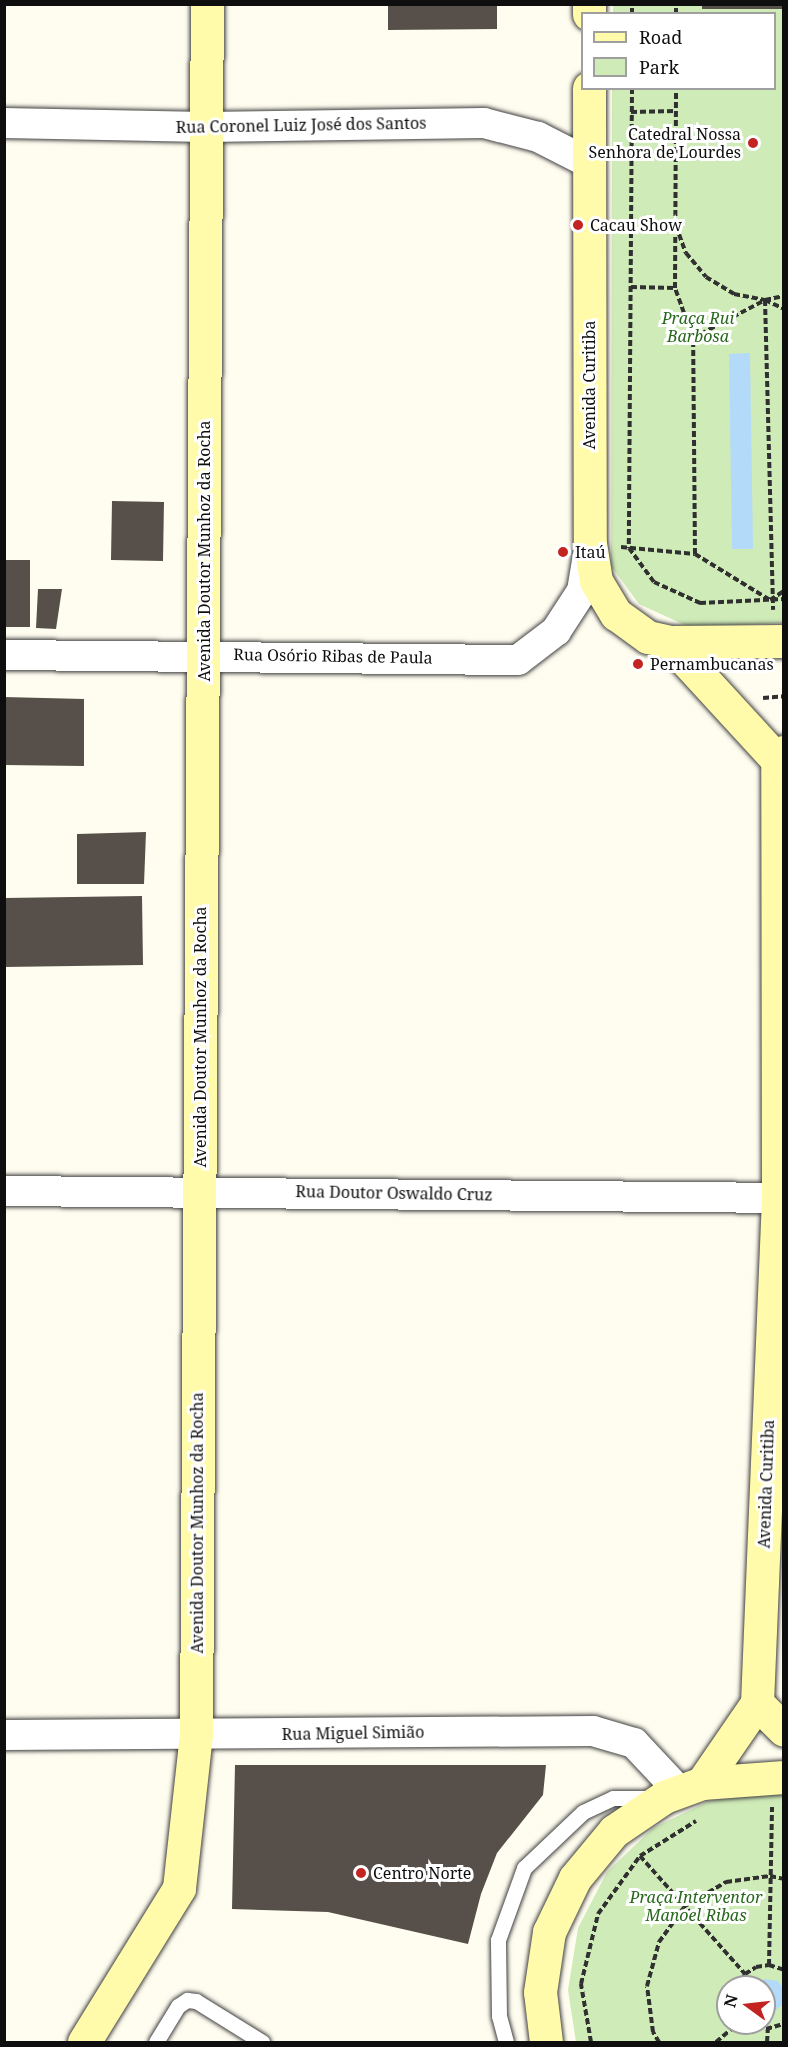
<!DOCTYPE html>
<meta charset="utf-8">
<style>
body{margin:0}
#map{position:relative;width:788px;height:2047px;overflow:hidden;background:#fffdf0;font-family:"Noto Serif",serif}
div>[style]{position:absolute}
.green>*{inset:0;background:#cfebb8}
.water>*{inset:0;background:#b3daf8}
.building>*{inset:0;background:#57504a}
.path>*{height:4px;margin-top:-2px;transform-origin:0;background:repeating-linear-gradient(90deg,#303030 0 6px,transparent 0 9px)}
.roads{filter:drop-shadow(0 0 2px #414141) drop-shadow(0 0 2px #414141)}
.lane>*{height:15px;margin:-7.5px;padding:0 7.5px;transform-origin:7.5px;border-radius:7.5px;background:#fff}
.street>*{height:30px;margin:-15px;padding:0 15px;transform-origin:15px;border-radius:15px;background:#fff}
.secondary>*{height:33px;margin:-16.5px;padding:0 16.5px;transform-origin:16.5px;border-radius:16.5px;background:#fffbab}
.dots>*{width:16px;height:16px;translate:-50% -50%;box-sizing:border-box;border:3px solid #fff;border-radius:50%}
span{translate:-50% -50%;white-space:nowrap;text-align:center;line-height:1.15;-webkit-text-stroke:6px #fff;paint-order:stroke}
.street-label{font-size:16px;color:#0e0e0e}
.poi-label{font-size:16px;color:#0e0e0e}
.right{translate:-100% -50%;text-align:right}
.left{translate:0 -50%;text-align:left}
.park-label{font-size:16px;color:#27681c;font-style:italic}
.frame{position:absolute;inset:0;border:6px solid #0e0e0e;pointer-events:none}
.legend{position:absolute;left:581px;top:12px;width:195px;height:78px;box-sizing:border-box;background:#fff;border:2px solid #9f9f9f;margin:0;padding:8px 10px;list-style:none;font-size:18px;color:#0e0e0e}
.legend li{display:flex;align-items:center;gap:12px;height:30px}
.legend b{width:30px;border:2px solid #9f9f9f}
.north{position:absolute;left:716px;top:1975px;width:60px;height:60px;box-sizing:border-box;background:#fff;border:2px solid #9f9f9f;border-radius:50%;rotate:285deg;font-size:16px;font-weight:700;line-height:24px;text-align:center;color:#0e0e0e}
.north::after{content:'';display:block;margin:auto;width:21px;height:27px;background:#c32422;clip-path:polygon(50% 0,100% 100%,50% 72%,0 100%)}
</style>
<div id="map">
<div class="green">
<i style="clip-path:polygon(613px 5px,783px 5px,783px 623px,689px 627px,639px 604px,611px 566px,612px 89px,774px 88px,774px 14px,613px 13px)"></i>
<i style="clip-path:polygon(evenodd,771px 1792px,783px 1795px,783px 2042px,576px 2042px,568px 1990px,578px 1928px,607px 1872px,653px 1828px,709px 1801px,771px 1792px,728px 1987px,764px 1987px,764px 2023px,728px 2023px,728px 1987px)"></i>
</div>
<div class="water">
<i style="clip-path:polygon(750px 353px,753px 549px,732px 549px,729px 354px)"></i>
<i style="clip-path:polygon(764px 1979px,778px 1981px,783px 1988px,783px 2004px,770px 2015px,764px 2014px,764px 1987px,752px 1987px)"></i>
</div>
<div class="building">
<i style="clip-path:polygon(388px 4px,497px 4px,497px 29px,388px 30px)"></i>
<i style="clip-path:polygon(702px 4px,784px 4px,784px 9px,702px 9px)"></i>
<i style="clip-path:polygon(112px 501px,164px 502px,163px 561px,111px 560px)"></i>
<i style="clip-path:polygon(4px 560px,30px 560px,30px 627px,4px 627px)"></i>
<i style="clip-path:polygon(38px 589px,62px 589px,56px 629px,36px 628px)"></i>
<i style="clip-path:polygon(4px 697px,84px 699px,84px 766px,4px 765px)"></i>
<i style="clip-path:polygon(146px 832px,144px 884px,77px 884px,77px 834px)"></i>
<i style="clip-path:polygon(142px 896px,143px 965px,4px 967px,4px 898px)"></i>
<i style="clip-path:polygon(235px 1765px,546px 1765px,543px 1795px,497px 1853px,481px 1894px,468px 1944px,328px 1912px,232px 1909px)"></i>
</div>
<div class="path">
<i style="left:632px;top:14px;width:10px;rotate:-90deg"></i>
<i style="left:676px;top:14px;width:10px;rotate:-90deg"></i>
<i style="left:632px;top:88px;width:460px;rotate:90.4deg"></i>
<i style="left:629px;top:548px;width:42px;rotate:53.7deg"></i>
<i style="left:654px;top:582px;width:51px;rotate:24.5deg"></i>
<i style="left:700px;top:603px;width:84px;rotate:-2.7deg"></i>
<i style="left:631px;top:112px;width:45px;rotate:-1.3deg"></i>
<i style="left:676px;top:226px;width:29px;rotate:70deg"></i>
<i style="left:686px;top:253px;width:31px;rotate:50deg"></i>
<i style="left:706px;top:277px;width:33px;rotate:31deg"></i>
<i style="left:734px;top:294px;width:32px;rotate:11deg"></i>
<i style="left:765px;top:300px;width:19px;rotate:-12deg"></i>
<i style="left:631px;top:287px;width:44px;rotate:1.3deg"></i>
<i style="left:765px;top:300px;width:21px;rotate:25deg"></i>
<i style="left:693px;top:338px;width:81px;rotate:-27.8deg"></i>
<i style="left:765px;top:300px;width:310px;rotate:88.5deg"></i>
<i style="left:621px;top:547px;width:74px;rotate:5.4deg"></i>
<i style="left:695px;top:554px;width:216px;rotate:-90.5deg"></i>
<i style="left:693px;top:338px;width:53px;rotate:-109.8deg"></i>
<i style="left:675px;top:288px;width:200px;rotate:-89.7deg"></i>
<i style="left:695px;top:554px;width:88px;rotate:31.5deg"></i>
<i style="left:770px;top:600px;width:17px;rotate:-33deg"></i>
<i style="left:763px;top:698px;width:21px;rotate:-5deg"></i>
<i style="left:640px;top:1856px;width:158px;rotate:48.3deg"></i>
<i style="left:769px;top:1965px;width:158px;rotate:-88.9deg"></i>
<i style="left:737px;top:1987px;width:15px;rotate:-58deg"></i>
<i style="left:745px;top:1974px;width:13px;rotate:-32deg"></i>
<i style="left:756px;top:1967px;width:13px;rotate:-9deg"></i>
<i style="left:769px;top:1965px;width:16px;rotate:18deg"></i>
<i style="left:749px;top:2023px;width:18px;rotate:19deg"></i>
<i style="left:766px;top:2029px;width:19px;rotate:-16deg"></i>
<i style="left:591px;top:2042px;width:59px;rotate:-99.8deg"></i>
<i style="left:581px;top:1984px;width:72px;rotate:-76.3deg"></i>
<i style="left:598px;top:1914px;width:72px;rotate:-54.1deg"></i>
<i style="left:640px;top:1856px;width:66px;rotate:-32deg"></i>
<i style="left:659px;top:2042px;width:12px;rotate:-121deg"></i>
<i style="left:653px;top:2032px;width:46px;rotate:-97.4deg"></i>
<i style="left:647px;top:1986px;width:46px;rotate:-74.7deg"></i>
<i style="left:659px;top:1942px;width:44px;rotate:-54.2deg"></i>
<i style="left:685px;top:1906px;width:48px;rotate:-30.3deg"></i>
<i style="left:726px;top:1882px;width:44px;rotate:-7.8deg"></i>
<i style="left:770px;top:1876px;width:14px;rotate:12deg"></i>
<i style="left:716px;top:2042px;width:30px;rotate:-40deg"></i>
<i style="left:767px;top:2042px;width:13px;rotate:-86deg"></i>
</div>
<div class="roads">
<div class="lane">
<i style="left:156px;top:2042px;width:42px;rotate:-58.6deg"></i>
<i style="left:178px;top:2006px;width:11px;rotate:-34deg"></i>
<i style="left:187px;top:2000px;width:9px;rotate:6deg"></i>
<i style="left:196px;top:2001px;width:78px;rotate:31.8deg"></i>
<i style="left:506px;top:2042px;width:27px;rotate:-105deg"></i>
<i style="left:499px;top:2016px;width:76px;rotate:-90.8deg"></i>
<i style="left:498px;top:1940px;width:77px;rotate:-70.1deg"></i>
<i style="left:524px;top:1868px;width:81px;rotate:-43.5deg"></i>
<i style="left:583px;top:1812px;width:33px;rotate:-25deg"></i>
<i style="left:613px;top:1798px;width:39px"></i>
</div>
<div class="street">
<i style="left:4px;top:123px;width:202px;rotate:1.1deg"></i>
<i style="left:206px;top:127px;width:278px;rotate:-0.8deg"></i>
<i style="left:484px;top:123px;width:56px;rotate:14.5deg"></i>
<i style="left:538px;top:137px;width:57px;rotate:27deg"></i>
<i style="left:4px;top:655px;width:514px;rotate:0.56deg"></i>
<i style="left:518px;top:660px;width:48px;rotate:-37.3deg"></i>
<i style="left:556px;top:631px;width:48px;rotate:-57deg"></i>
<i style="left:582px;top:591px;width:43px;rotate:-80.5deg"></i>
<i style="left:4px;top:1191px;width:780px;rotate:0.51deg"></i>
<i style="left:4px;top:1735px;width:589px;rotate:-0.39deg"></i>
<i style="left:593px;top:1731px;width:43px;rotate:16.3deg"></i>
<i style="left:634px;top:1743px;width:66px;rotate:46.8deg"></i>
</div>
<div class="secondary">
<i style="left:589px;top:14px;width:10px;rotate:-90deg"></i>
<i style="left:589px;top:88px;width:455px;rotate:89.9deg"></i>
<i style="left:590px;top:543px;width:38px;rotate:81deg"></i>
<i style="left:596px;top:581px;width:39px;rotate:59deg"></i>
<i style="left:616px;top:614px;width:39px;rotate:36deg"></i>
<i style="left:648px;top:637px;width:22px;rotate:13deg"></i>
<i style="left:669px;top:642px;width:115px;rotate:-0.5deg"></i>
<i style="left:669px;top:642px;width:160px;rotate:47.5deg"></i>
<i style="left:757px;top:1703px;width:505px;rotate:-87.62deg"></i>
<i style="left:778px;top:1198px;width:438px;rotate:-90.1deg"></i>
<i style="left:777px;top:760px;width:11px;rotate:-49deg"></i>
<i style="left:757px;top:1703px;width:38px;rotate:45deg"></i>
<i style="left:702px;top:1783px;width:97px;rotate:-55.5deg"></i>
<i style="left:84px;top:2042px;width:181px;rotate:-58.3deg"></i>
<i style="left:179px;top:1888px;width:155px;rotate:-83.7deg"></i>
<i style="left:196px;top:1734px;width:1730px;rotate:-89.64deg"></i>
<i style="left:546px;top:2042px;width:50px;rotate:-96.8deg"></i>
<i style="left:540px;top:1992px;width:61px;rotate:-81.5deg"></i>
<i style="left:549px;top:1932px;width:60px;rotate:-64.3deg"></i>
<i style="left:575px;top:1878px;width:61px;rotate:-50.3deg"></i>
<i style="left:614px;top:1831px;width:60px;rotate:-34.2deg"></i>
<i style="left:664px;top:1797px;width:40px;rotate:-20.2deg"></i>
<i style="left:702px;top:1783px;width:82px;rotate:-4.2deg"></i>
</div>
</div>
<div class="dots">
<i style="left:753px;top:143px;background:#c32422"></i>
<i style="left:578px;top:225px;background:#c32422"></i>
<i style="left:563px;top:552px;background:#c32422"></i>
<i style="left:638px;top:664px;background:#c32422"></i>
<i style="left:361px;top:1873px;background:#c32422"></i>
</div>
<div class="street-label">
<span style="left:301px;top:125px;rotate:-1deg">Rua Coronel Luiz José dos Santos</span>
<span style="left:589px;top:385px;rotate:-90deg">Avenida Curitiba</span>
<span style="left:204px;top:551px;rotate:-90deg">Avenida Doutor Munhoz da Rocha</span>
<span style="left:333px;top:656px;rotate:1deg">Rua Osório Ribas de Paula</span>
<span style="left:200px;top:1037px;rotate:-90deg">Avenida Doutor Munhoz da Rocha</span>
<span style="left:394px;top:1193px;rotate:1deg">Rua Doutor Oswaldo Cruz</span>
<span style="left:766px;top:1484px;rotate:-88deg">Avenida Curitiba</span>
<span style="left:197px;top:1523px;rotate:-90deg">Avenida Doutor Munhoz da Rocha</span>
<span style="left:353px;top:1733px;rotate:-1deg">Rua Miguel Simião</span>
</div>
<div class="poi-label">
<span class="right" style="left:741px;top:143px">Catedral Nossa<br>Senhora de Lourdes</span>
<span class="left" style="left:590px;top:225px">Cacau Show</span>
<span class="left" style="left:575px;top:552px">Itaú</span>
<span class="left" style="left:650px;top:664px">Pernambucanas</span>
<span class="left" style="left:373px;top:1873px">Centro Norte</span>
</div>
<div class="park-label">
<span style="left:698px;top:327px">Praça Rui<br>Barbosa</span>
<span style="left:696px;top:1906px">Praça Interventor<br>Manoel Ribas</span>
</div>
<div class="frame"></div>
<ul class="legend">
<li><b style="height:8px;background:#fffbab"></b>Road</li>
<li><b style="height:16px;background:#cfebb8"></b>Park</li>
</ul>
<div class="north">N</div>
</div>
